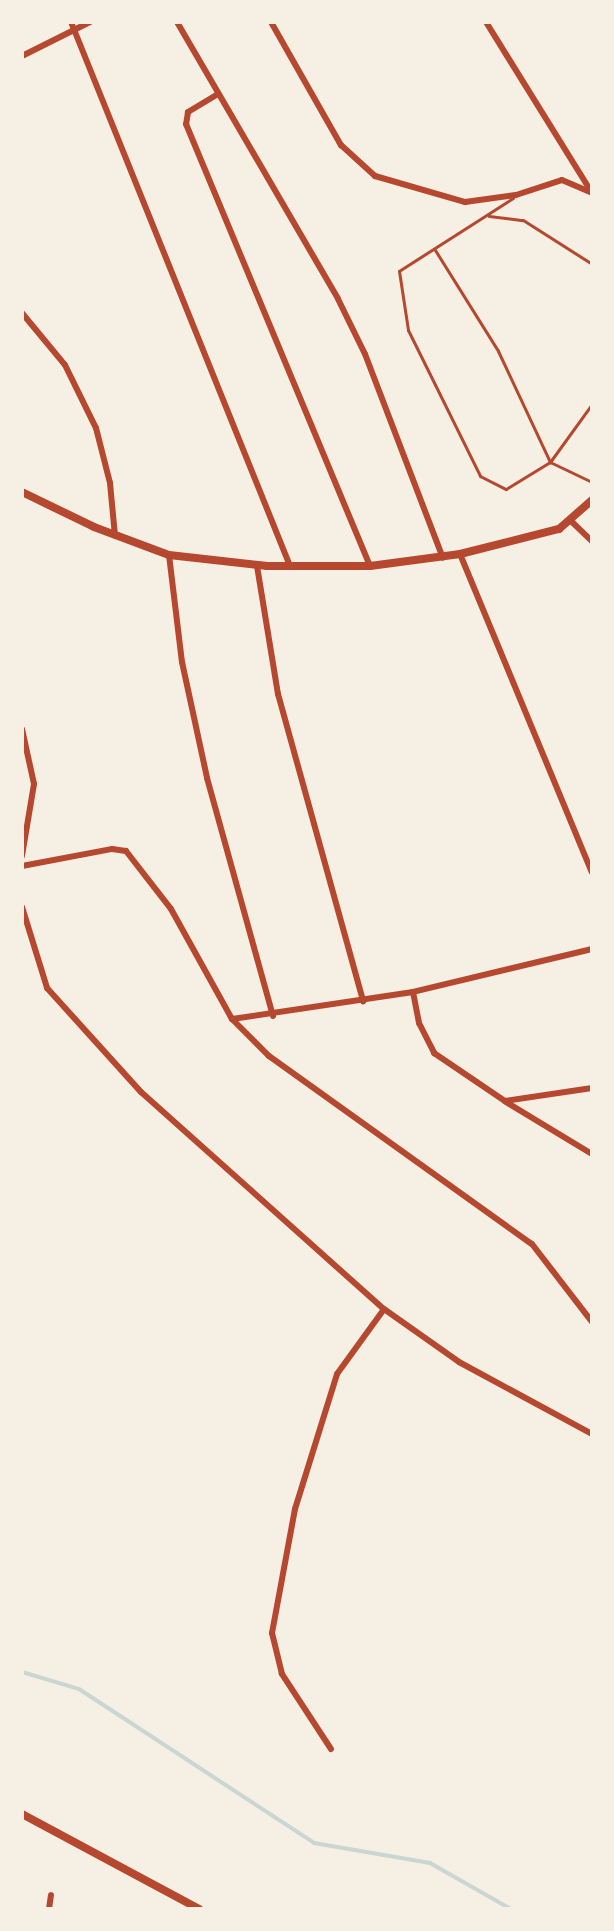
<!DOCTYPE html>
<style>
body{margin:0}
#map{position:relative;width:614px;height:1931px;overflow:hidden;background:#f6efe4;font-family:"Fira Sans",sans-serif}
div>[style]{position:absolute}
.stream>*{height:4px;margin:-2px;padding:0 2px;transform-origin:2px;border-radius:2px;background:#c9d6d2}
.service>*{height:3px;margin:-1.5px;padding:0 1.5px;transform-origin:1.5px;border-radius:1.5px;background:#b5482f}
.minor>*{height:6px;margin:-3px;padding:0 3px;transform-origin:3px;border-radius:3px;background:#b5482f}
.tertiary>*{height:8px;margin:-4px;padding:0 4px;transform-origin:4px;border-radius:4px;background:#b5482f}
span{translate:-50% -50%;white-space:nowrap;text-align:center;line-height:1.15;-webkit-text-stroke:6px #f6efe4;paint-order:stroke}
.frame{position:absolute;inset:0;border:24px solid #f6efe4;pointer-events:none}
</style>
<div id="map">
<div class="stream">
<i style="left:22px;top:1672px;width:59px;rotate:16.6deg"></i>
<i style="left:79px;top:1689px;width:281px;rotate:33.2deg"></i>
<i style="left:314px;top:1843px;width:118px;rotate:9.8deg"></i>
<i style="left:430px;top:1863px;width:93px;rotate:29.6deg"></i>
</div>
<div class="service">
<i style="left:513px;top:198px;width:135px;rotate:147.4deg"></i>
<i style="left:399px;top:271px;width:60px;rotate:81.3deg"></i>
<i style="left:408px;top:330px;width:163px;rotate:63.7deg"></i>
<i style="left:480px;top:476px;width:29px;rotate:27deg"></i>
<i style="left:506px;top:489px;width:52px;rotate:-31.5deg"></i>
<i style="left:550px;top:462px;width:72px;rotate:-54.1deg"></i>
<i style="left:489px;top:216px;width:34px;rotate:7deg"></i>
<i style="left:523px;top:220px;width:82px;rotate:32.5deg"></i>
<i style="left:435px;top:250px;width:119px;rotate:58deg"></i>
<i style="left:498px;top:351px;width:123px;rotate:64.9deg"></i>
<i style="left:550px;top:462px;width:47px;rotate:25.5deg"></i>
</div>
<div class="minor">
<i style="left:71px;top:22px;width:586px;rotate:68.07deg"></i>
<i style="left:177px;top:22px;width:320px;rotate:59.8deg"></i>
<i style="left:338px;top:299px;width:61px;rotate:63.9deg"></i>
<i style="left:365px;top:354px;width:218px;rotate:69.1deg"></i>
<i style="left:271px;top:22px;width:142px;rotate:60.4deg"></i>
<i style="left:341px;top:145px;width:46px;rotate:42.4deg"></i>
<i style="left:375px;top:176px;width:94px;rotate:16.1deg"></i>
<i style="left:465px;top:202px;width:51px;rotate:-7.8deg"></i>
<i style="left:516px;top:195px;width:48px;rotate:-18.1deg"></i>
<i style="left:562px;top:180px;width:33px;rotate:23deg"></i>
<i style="left:486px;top:22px;width:198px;rotate:58.2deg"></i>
<i style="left:22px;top:56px;width:76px;rotate:-26.6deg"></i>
<i style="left:218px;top:94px;width:35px;rotate:149deg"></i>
<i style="left:188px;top:112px;width:12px;rotate:99deg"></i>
<i style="left:186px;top:124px;width:479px;rotate:67.4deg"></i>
<i style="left:22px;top:313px;width:67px;rotate:50.4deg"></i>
<i style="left:65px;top:365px;width:70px;rotate:63.8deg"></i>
<i style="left:96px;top:428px;width:57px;rotate:75.7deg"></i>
<i style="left:110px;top:483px;width:53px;rotate:84.6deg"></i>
<i style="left:571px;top:521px;width:29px;rotate:44deg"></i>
<i style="left:460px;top:554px;width:344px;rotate:67.5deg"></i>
<i style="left:169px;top:555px;width:108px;rotate:83.1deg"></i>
<i style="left:182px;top:662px;width:119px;rotate:77.8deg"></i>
<i style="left:207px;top:778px;width:247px;rotate:74.5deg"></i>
<i style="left:257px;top:566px;width:130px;rotate:80.7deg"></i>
<i style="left:278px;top:694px;width:319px;rotate:74.5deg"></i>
<i style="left:22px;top:729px;width:56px;rotate:77.7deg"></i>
<i style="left:34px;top:784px;width:73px;rotate:99.5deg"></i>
<i style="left:22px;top:866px;width:92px;rotate:-10.7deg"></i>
<i style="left:112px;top:849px;width:14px;rotate:8deg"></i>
<i style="left:126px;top:851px;width:73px;rotate:52.2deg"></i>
<i style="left:171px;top:909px;width:126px;rotate:61deg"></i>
<i style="left:232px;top:1019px;width:183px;rotate:-8.5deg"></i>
<i style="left:22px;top:907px;width:85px;rotate:72.8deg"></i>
<i style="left:47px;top:988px;width:140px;rotate:47.9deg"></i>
<i style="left:141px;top:1092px;width:326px;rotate:41.8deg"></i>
<i style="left:384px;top:1309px;width:92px;rotate:35.2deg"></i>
<i style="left:459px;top:1362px;width:151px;rotate:28.4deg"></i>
<i style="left:592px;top:949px;width:184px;rotate:166.5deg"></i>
<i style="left:413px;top:992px;width:32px;rotate:79deg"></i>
<i style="left:419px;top:1023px;width:34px;rotate:63deg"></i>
<i style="left:434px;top:1053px;width:86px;rotate:34.1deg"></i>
<i style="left:505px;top:1101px;width:88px;rotate:-8.5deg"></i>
<i style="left:232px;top:1019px;width:52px;rotate:45deg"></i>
<i style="left:269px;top:1056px;width:323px;rotate:35.6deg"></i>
<i style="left:532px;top:1244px;width:98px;rotate:52.4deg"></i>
<i style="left:506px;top:1102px;width:100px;rotate:31.2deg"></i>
<i style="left:331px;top:1749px;width:90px;rotate:-123.2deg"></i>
<i style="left:282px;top:1674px;width:42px;rotate:-103.7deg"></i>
<i style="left:272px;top:1633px;width:126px;rotate:-79.5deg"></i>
<i style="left:295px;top:1509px;width:141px;rotate:-72.7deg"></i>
<i style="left:337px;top:1374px;width:80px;rotate:-54.1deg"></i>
<i style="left:49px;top:1909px;width:14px;rotate:-82deg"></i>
</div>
<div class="tertiary">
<i style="left:22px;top:492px;width:80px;rotate:25.9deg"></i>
<i style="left:94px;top:527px;width:80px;rotate:20.5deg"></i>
<i style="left:169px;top:555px;width:99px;rotate:6.4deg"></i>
<i style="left:267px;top:566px;width:103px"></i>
<i style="left:370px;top:566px;width:91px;rotate:-7.6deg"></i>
<i style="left:460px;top:554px;width:102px;rotate:-14.2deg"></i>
<i style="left:559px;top:529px;width:44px;rotate:-41.3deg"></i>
<i style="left:22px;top:1814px;width:201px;rotate:28.2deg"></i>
</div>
<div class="frame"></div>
</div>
